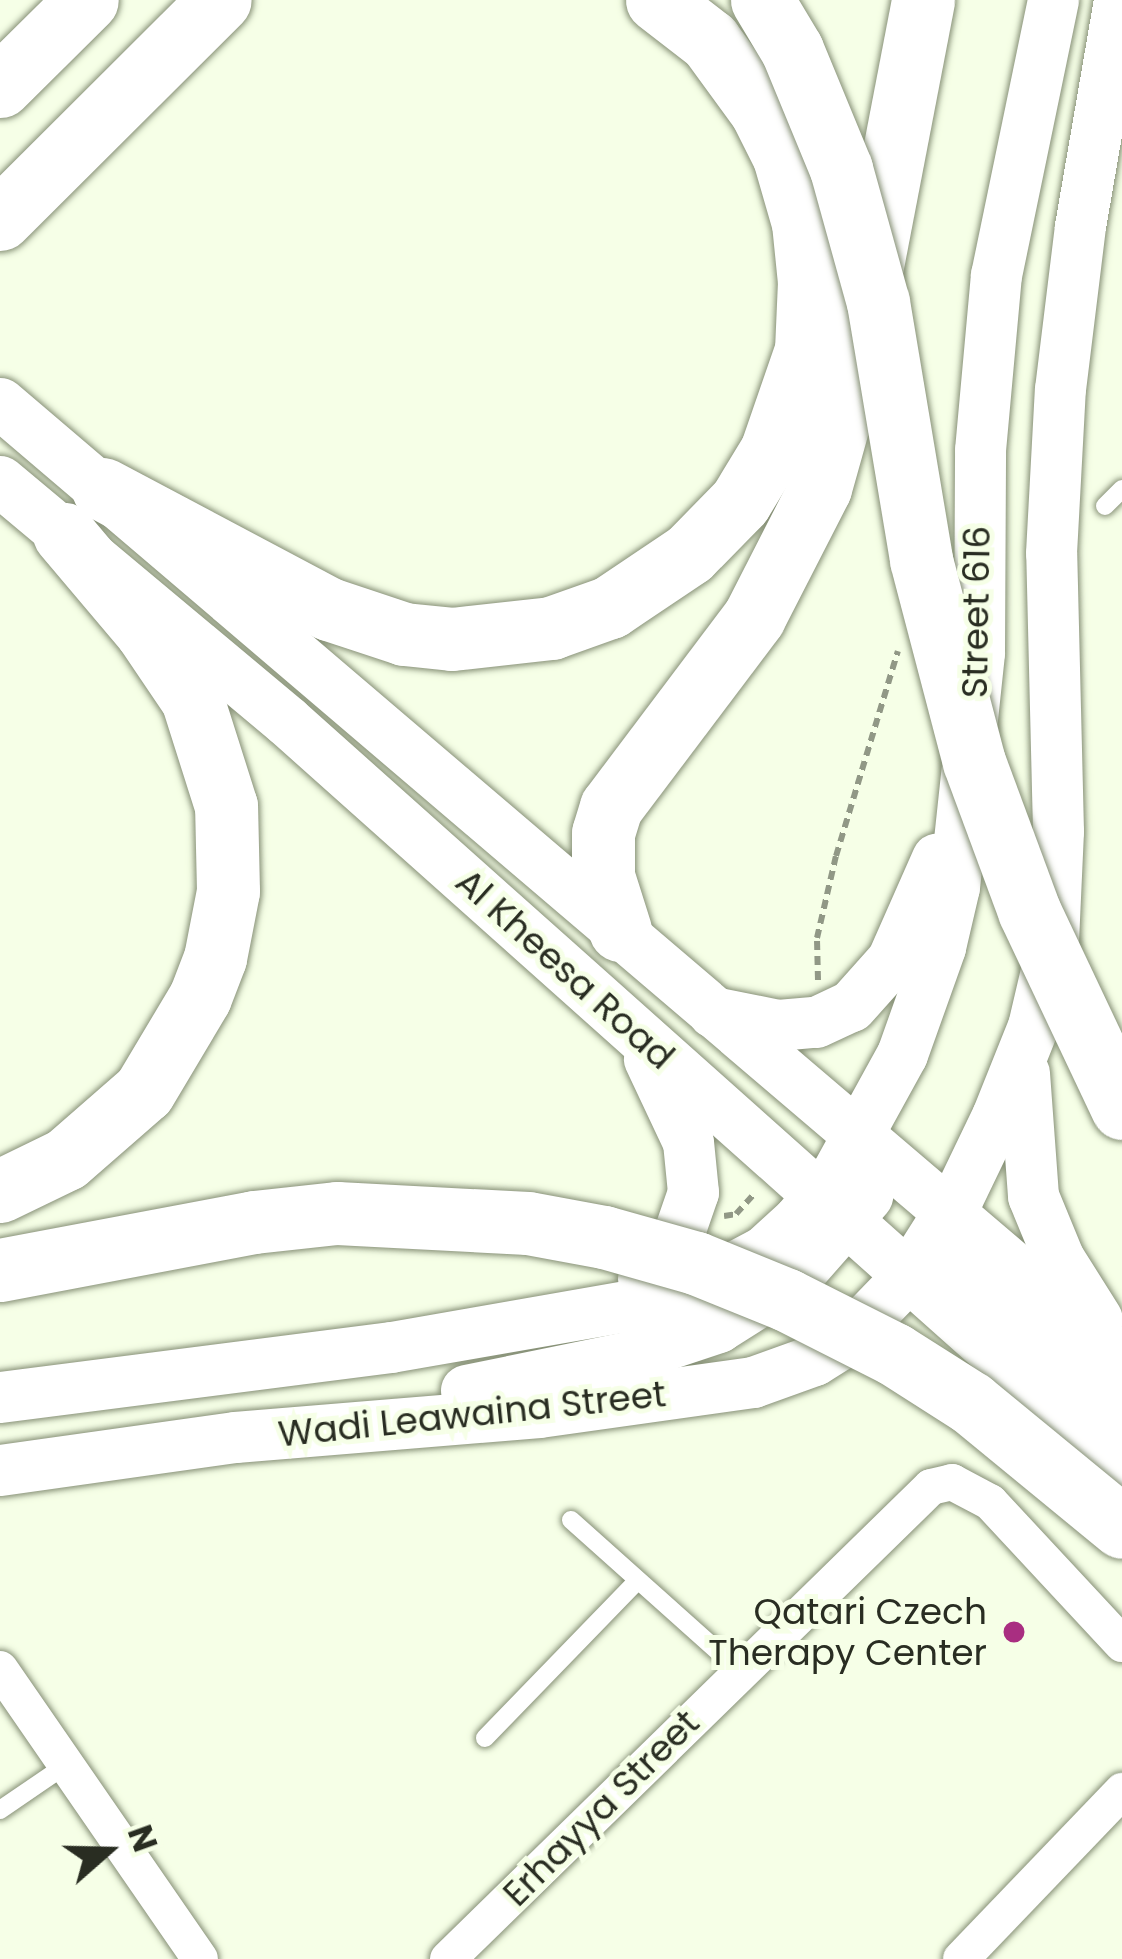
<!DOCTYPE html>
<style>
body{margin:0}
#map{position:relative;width:1122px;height:1959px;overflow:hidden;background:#f6ffe7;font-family:Poppins,sans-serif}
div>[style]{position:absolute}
.path>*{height:6px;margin-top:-3px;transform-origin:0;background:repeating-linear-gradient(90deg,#919886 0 9px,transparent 0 15px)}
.roads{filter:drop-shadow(0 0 3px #879177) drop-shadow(0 0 3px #879177)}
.lane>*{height:18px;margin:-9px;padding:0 9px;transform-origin:9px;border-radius:9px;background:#fff}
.street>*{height:36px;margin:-18px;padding:0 18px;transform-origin:18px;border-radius:18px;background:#fff}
.secondary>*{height:51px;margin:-25.5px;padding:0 25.5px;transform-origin:25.5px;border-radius:25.5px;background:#fff}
.highway>*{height:63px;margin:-31.5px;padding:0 31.5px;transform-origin:31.5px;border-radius:31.5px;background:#fff}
.bridges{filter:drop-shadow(0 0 3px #879177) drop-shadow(0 0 3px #879177)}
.highway-bridge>*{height:63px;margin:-31.5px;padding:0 31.5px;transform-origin:31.5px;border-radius:31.5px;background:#fff}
.dots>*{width:33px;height:33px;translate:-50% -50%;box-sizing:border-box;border:6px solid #f6ffe7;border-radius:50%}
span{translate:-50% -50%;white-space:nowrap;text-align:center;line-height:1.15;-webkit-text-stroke:10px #f6ffe7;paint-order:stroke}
.street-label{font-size:36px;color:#292d22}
.poi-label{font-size:36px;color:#292d22}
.right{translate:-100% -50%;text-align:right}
.north{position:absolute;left:48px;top:1791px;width:120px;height:120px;-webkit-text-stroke:9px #f6ffe7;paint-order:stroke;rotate:70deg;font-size:33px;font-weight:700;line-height:48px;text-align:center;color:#292d22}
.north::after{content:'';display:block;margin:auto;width:42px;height:54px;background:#292d22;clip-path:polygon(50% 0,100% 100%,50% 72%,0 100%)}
</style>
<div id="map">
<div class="path">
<i style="left:818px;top:980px;width:42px;rotate:-91.4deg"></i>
<i style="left:817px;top:938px;width:84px;rotate:-77deg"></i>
<i style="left:836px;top:856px;width:214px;rotate:-73.2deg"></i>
<i style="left:724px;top:1216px;width:12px;rotate:-9deg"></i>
<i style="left:736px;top:1214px;width:28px;rotate:-48deg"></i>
</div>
<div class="roads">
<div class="lane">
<i style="left:1105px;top:506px;width:24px;rotate:-45deg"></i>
<i style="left:571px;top:1520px;width:227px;rotate:41.8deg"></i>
<i style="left:485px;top:1738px;width:219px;rotate:-45.9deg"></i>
<i style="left:0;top:1810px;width:80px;rotate:-34.3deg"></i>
</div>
<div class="street">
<i style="left:0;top:1669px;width:352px;rotate:55.4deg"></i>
<i style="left:448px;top:1959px;width:675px;rotate:-44.34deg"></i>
<i style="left:931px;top:1487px;width:22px;rotate:-13deg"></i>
<i style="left:952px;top:1482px;width:43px;rotate:27.8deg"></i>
<i style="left:990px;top:1502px;width:194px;rotate:47.1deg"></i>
<i style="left:961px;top:1959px;width:233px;rotate:-46.2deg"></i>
</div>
<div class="secondary">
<i style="left:0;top:403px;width:1475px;rotate:40.46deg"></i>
<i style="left:0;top:481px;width:374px;rotate:39.9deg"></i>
<i style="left:287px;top:721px;width:1119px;rotate:41.74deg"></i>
<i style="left:713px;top:1012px;width:66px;rotate:11.3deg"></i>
<i style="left:778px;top:1025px;width:38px;rotate:-5deg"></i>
<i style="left:816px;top:1022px;width:38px;rotate:-25deg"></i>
<i style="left:851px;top:1006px;width:62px;rotate:-48.3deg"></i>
<i style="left:892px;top:960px;width:111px;rotate:-66.2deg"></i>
<i style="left:1024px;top:1073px;width:123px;rotate:85.8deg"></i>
<i style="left:1033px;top:1196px;width:68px;rotate:67.6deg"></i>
<i style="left:1059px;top:1259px;width:71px;rotate:57.7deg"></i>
<i style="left:930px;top:1254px;width:251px;rotate:40.2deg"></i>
<i style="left:643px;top:1278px;width:47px;rotate:-46.7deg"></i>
<i style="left:675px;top:1244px;width:55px;rotate:-70.9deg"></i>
<i style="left:693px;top:1192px;width:50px;rotate:-95.7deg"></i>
<i style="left:688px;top:1142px;width:92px;rotate:-115.2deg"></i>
<i style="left:466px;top:1390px;width:168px;rotate:-11.6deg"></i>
<i style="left:631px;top:1356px;width:92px;rotate:-18.4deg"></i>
<i style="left:718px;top:1327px;width:90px;rotate:-32.3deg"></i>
<i style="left:794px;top:1279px;width:111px;rotate:-48.7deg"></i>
<i style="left:0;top:1397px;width:394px;rotate:-7.3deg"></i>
<i style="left:391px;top:1347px;width:245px;rotate:-9.9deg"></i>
<i style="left:632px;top:1305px;width:88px;rotate:-18.6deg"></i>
<i style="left:715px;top:1277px;width:55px;rotate:-28deg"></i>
<i style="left:764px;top:1251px;width:46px;rotate:-42.4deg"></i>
<i style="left:798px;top:1220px;width:60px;rotate:-50.4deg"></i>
<i style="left:836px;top:1174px;width:137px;rotate:-61.2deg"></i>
<i style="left:902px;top:1054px;width:114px;rotate:-70.4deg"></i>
<i style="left:940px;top:947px;width:62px;rotate:-76.9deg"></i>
<i style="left:954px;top:887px;width:236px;rotate:-83.9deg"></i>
<i style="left:979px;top:652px;width:202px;rotate:-89.7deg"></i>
<i style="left:980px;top:450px;width:176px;rotate:-84.8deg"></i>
<i style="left:996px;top:275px;width:281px;rotate:-78.3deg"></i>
<i style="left:0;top:1470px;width:237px;rotate:-8deg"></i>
<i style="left:235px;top:1437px;width:305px;rotate:-4.7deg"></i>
<i style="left:539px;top:1412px;width:216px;rotate:-8deg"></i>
<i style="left:753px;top:1382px;width:65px;rotate:-19.8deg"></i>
<i style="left:814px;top:1360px;width:38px;rotate:-32deg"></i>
<i style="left:846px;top:1340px;width:89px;rotate:-45.9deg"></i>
<i style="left:908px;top:1276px;width:93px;rotate:-57.7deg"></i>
<i style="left:958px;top:1197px;width:90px;rotate:-64.3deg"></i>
<i style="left:997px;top:1116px;width:97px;rotate:-68.2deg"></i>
<i style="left:1033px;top:1026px;width:87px;rotate:-76.8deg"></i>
<i style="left:1053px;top:941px;width:110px;rotate:-87.4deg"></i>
<i style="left:1058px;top:831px;width:278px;rotate:-91.4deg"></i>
<i style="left:1051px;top:553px;width:164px;rotate:-86.9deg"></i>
<i style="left:1060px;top:389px;width:164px;rotate:-83deg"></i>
<i style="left:1080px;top:226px;width:229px;rotate:-80.2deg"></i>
</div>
<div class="highway">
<i style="left:0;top:86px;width:122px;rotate:-44.7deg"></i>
<i style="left:0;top:219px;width:310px;rotate:-44.9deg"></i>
<i style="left:103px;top:489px;width:256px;rotate:28deg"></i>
<i style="left:329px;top:609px;width:79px;rotate:18.4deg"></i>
<i style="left:404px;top:634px;width:48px;rotate:5.9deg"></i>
<i style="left:452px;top:639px;width:100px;rotate:-6.3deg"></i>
<i style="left:551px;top:628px;width:63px;rotate:-19.6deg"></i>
<i style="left:610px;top:607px;width:95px;rotate:-33.9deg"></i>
<i style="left:689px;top:554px;width:73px;rotate:-45.6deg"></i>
<i style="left:740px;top:502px;width:60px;rotate:-58.7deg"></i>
<i style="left:771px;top:451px;width:107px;rotate:-70.9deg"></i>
<i style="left:806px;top:350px;width:68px;rotate:-87.5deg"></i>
<i style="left:809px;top:282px;width:59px;rotate:-95.8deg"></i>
<i style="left:803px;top:223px;width:69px;rotate:-106.1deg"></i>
<i style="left:784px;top:157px;width:51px;rotate:-116.6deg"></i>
<i style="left:761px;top:111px;width:87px;rotate:-126.1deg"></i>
<i style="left:710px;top:41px;width:67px;rotate:-142.3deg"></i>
<i style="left:620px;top:930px;width:57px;rotate:-107.5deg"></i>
<i style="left:603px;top:876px;width:43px;rotate:-90deg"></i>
<i style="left:603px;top:833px;width:27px;rotate:-73deg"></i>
<i style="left:611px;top:807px;width:238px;rotate:-53deg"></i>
<i style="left:754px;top:617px;width:145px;rotate:-62.9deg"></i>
<i style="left:820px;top:488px;width:107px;rotate:-74.3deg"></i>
<i style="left:849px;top:385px;width:392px;rotate:-79.1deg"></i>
<i style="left:0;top:1191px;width:73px;rotate:-25.9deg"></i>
<i style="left:66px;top:1159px;width:103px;rotate:-41.1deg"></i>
<i style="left:144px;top:1091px;width:109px;rotate:-59.2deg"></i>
<i style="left:200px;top:997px;width:42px;rotate:-69deg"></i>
<i style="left:215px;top:958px;width:68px;rotate:-79deg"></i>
<i style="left:228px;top:891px;width:85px;rotate:-91.3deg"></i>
<i style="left:226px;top:806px;width:112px;rotate:-107.6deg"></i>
<i style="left:192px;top:699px;width:82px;rotate:-124.1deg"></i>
<i style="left:146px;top:631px;width:127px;rotate:-130.2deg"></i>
</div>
</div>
<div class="bridges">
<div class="highway-bridge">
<i style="left:762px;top:0;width:58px;rotate:59deg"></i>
<i style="left:792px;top:50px;width:129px;rotate:67.6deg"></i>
<i style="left:841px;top:169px;width:138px;rotate:74.5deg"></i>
<i style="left:878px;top:302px;width:262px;rotate:80.5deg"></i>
<i style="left:921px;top:560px;width:209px;rotate:75.3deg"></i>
<i style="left:974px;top:762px;width:159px;rotate:69.7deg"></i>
<i style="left:1029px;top:911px;width:218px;rotate:64.7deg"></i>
<i style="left:0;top:1270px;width:258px;rotate:-10.7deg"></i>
<i style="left:254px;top:1222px;width:83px;rotate:-6.2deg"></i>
<i style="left:337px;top:1213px;width:191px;rotate:3deg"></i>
<i style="left:528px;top:1223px;width:77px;rotate:10.4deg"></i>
<i style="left:604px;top:1237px;width:96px;rotate:15.8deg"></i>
<i style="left:696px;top:1263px;width:98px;rotate:22.1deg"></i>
<i style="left:787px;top:1300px;width:120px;rotate:26.8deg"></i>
<i style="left:894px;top:1354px;width:91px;rotate:32.5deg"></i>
<i style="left:971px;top:1403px;width:195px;rotate:39.4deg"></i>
</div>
</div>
<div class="dots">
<i style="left:1014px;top:1632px;background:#a92e81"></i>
</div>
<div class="street-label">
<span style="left:976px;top:612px;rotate:-89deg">Street 616</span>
<span style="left:565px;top:969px;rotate:42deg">Al Kheesa Road</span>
<span style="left:472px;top:1414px;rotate:-6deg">Wadi Leawaina Street</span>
<span style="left:601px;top:1808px;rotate:-45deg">Erhayya Street</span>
</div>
<div class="poi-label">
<span class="right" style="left:987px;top:1632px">Qatari Czech<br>Therapy Center</span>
</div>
<div class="north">N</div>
</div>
